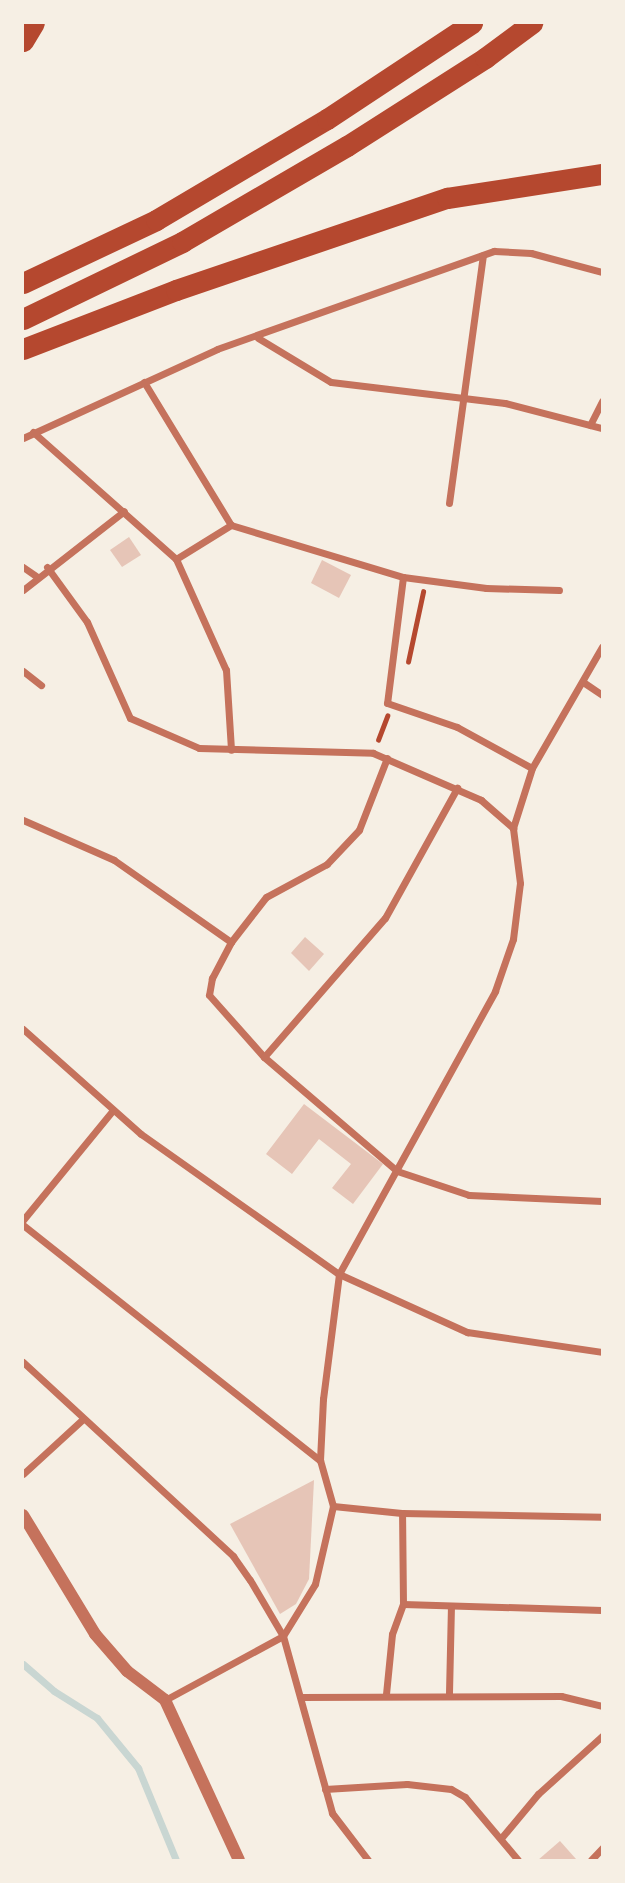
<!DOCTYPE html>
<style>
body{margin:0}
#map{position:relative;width:625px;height:1883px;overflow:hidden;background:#f6efe4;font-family:Overpass,sans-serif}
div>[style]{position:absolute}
.stream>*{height:7px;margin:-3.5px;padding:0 3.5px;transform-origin:3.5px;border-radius:3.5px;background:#c9d6d2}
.building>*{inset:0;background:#e6c5b7}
.path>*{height:4.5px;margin:-2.25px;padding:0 2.25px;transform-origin:2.25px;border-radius:2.25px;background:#b5482f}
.minor>*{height:7px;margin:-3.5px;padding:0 3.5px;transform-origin:3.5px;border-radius:3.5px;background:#c5725c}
.tertiary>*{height:12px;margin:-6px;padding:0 6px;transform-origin:6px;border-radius:6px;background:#c5725c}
.motorway>*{height:21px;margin:-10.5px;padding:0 10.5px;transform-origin:10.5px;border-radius:10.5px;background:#b5482f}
span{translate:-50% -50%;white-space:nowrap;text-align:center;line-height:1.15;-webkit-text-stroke:5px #f6efe4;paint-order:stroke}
.frame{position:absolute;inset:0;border:24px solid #f6efe4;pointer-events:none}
</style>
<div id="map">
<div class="stream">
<i style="left:23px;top:1664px;width:41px;rotate:41.1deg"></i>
<i style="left:54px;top:1691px;width:51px;rotate:32.1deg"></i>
<i style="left:97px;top:1718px;width:65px;rotate:50.6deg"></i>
<i style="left:138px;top:1768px;width:100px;rotate:67.6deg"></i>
</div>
<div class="building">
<i style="clip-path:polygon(129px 537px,141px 555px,122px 567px,110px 550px)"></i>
<i style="clip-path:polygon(322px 560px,351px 575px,339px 598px,311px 583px)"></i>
<i style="clip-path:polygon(305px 937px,324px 954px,309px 971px,291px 953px)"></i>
<i style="clip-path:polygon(304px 1104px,383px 1164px,353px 1204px,332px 1188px,351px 1164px,319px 1139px,292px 1174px,266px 1154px)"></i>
<i style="clip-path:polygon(314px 1480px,309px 1579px,296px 1604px,280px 1614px,230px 1524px)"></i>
<i style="clip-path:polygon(560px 1841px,576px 1859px,538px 1860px)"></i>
</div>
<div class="path">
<i style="left:408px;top:662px;width:72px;rotate:-77.9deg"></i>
<i style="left:378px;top:740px;width:26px;rotate:-69deg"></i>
</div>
<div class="minor">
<i style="left:258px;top:338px;width:85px;rotate:31.1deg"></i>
<i style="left:331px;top:382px;width:175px;rotate:6.9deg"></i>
<i style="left:505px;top:403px;width:100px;rotate:14.5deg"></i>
<i style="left:144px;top:382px;width:167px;rotate:58.7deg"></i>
<i style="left:590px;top:425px;width:27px;rotate:-63deg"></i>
<i style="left:33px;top:432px;width:191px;rotate:41.6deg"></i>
<i style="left:176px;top:559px;width:122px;rotate:65.8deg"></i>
<i style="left:226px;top:670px;width:80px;rotate:86.4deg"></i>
<i style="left:23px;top:438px;width:213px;rotate:-24.6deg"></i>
<i style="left:217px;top:349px;width:294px;rotate:-19.5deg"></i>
<i style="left:494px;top:251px;width:37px;rotate:3deg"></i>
<i style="left:531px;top:253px;width:73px;rotate:15deg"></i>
<i style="left:449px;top:503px;width:250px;rotate:-82.2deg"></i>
<i style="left:176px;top:559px;width:65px;rotate:-31.7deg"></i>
<i style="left:231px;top:525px;width:180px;rotate:16.8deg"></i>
<i style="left:403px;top:577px;width:84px;rotate:7.5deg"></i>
<i style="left:486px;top:588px;width:73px;rotate:1.6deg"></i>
<i style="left:23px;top:567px;width:16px;rotate:35deg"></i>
<i style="left:47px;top:567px;width:68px;rotate:54deg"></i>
<i style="left:87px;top:622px;width:105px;rotate:65.9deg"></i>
<i style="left:130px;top:718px;width:75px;rotate:23.5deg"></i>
<i style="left:199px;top:748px;width:174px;rotate:1.6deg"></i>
<i style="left:373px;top:753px;width:118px;rotate:23.5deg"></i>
<i style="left:481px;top:800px;width:43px;rotate:41.2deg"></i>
<i style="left:403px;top:577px;width:127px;rotate:97.2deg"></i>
<i style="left:387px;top:703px;width:74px;rotate:18.9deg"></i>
<i style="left:457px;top:727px;width:85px;rotate:28.7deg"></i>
<i style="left:23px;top:590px;width:128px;rotate:-38deg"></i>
<i style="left:23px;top:671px;width:23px;rotate:38deg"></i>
<i style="left:583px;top:682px;width:23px;rotate:34deg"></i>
<i style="left:387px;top:758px;width:77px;rotate:111.3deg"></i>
<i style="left:359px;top:830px;width:47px;rotate:133.3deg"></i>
<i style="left:327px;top:864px;width:69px;rotate:151.6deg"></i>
<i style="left:266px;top:897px;width:57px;rotate:127.9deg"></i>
<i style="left:231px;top:942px;width:41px;rotate:117.8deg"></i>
<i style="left:212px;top:978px;width:17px;rotate:100deg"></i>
<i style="left:209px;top:995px;width:83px;rotate:48.4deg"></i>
<i style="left:264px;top:1057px;width:175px;rotate:40.6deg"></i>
<i style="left:397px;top:1171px;width:76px;rotate:18.4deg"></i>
<i style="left:469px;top:1195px;width:133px;rotate:2.6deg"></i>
<i style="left:23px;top:820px;width:99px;rotate:23.7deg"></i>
<i style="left:114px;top:860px;width:143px;rotate:35deg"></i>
<i style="left:23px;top:1029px;width:158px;rotate:41.7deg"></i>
<i style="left:141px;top:1134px;width:242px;rotate:35.3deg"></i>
<i style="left:339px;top:1274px;width:141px;rotate:24.4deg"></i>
<i style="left:467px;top:1332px;width:136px;rotate:8.4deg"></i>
<i style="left:264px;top:1057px;width:184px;rotate:-49deg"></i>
<i style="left:385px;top:918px;width:149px;rotate:-61deg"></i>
<i style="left:23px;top:1220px;width:142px;rotate:-50.7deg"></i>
<i style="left:23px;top:1225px;width:379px;rotate:38.4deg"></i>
<i style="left:23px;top:1362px;width:286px;rotate:42.7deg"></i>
<i style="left:233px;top:1556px;width:29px;rotate:55deg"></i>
<i style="left:250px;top:1580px;width:65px;rotate:59.5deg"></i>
<i style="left:283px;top:1636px;width:184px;rotate:74.5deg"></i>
<i style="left:332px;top:1813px;width:59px;rotate:52.5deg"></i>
<i style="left:23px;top:1474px;width:80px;rotate:-42.5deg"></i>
<i style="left:333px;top:1506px;width:69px;rotate:5.8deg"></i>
<i style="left:402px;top:1513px;width:200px;rotate:1.1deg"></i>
<i style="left:403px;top:1604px;width:199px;rotate:1.7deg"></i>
<i style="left:449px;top:1693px;width:87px;rotate:-88.7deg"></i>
<i style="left:386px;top:1694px;width:60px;rotate:-84.3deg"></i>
<i style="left:392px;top:1634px;width:32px;rotate:-70deg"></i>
<i style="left:403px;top:1604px;width:91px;rotate:-90.6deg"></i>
<i style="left:301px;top:1697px;width:260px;rotate:-0.2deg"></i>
<i style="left:561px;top:1696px;width:42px;rotate:13.7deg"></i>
<i style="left:165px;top:1700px;width:134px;rotate:-28.5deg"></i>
<i style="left:283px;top:1636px;width:61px;rotate:-58.4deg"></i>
<i style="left:315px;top:1584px;width:80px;rotate:-77deg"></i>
<i style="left:333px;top:1506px;width:48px;rotate:-105.8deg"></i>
<i style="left:320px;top:1460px;width:61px;rotate:-87.2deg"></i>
<i style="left:323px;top:1399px;width:126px;rotate:-82.7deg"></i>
<i style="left:339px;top:1274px;width:323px;rotate:-61.1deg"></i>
<i style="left:495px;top:991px;width:55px;rotate:-70.9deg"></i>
<i style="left:513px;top:939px;width:56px;rotate:-82.9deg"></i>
<i style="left:520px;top:883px;width:55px;rotate:-97.3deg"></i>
<i style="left:513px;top:828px;width:63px;rotate:-72.4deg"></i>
<i style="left:532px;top:768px;width:140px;rotate:-60deg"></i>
<i style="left:325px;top:1789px;width:82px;rotate:-3.5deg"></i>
<i style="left:407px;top:1784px;width:44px;rotate:6.5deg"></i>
<i style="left:451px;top:1789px;width:16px;rotate:30deg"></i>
<i style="left:465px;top:1797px;width:82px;rotate:49.9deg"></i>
<i style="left:502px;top:1837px;width:56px;rotate:-50.1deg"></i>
<i style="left:538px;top:1794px;width:86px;rotate:-42.2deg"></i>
<i style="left:591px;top:1860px;width:16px;rotate:-47deg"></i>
</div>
<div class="tertiary">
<i style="left:23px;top:1515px;width:139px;rotate:58.8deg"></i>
<i style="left:95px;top:1634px;width:49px;rotate:49.1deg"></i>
<i style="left:127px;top:1671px;width:48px;rotate:37.3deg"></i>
<i style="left:165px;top:1700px;width:176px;rotate:65.2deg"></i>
</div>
<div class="motorway">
<i style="left:23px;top:41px;width:21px;rotate:-59deg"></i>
<i style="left:23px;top:283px;width:147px;rotate:-25.3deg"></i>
<i style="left:156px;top:220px;width:199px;rotate:-30.6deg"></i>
<i style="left:327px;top:119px;width:174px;rotate:-33.5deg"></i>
<i style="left:23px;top:319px;width:177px;rotate:-25.8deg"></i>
<i style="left:182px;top:242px;width:191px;rotate:-30.2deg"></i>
<i style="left:347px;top:146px;width:164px;rotate:-32.5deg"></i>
<i style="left:485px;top:58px;width:59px;rotate:-36.7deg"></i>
<i style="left:23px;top:349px;width:164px;rotate:-21.1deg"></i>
<i style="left:176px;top:290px;width:286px;rotate:-18.8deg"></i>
<i style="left:447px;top:198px;width:157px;rotate:-8.8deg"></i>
</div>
<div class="frame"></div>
</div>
